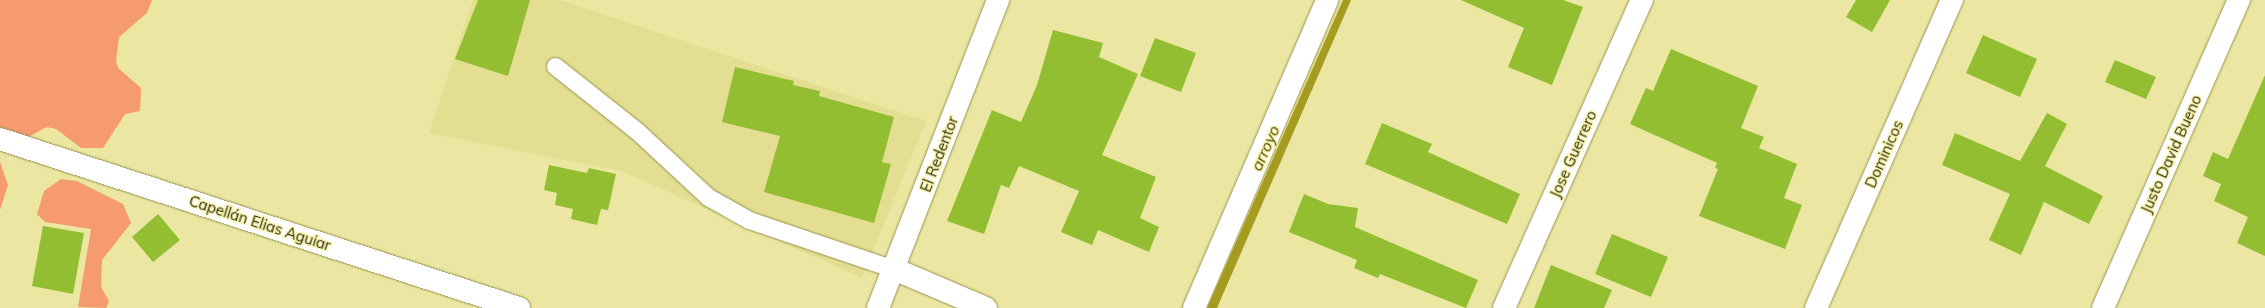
<!DOCTYPE html>
<meta charset="utf-8">
<style>
body{margin:0}
#map{position:relative;width:2265px;height:308px;overflow:hidden;background:#ebe7a2;font-family:Mulish,sans-serif}
div>[style]{position:absolute}
.built>*{inset:0;background:#e3de91}
.green>*{inset:0;background:#f69a6f}
.water>*{inset:0;background:#a49b1f}
.building>*{inset:0;background:#93be31}
.roads{filter:drop-shadow(0 0 1px #999452) drop-shadow(0 0 1px #999452)}
.service>*{height:17px;margin:-8.5px;padding:0 8.5px;transform-origin:8.5px;border-radius:8.5px;background:#fff}
.minor>*{height:22px;margin:-11px;padding:0 11px;transform-origin:11px;border-radius:11px;background:#fff}
span{translate:-50% -50%;white-space:nowrap;text-align:center;line-height:1.15;-webkit-text-stroke:3px #f8f4af;paint-order:stroke}
.street-label{font-size:15px;color:#302e13}
.water-label{font-size:16px;color:#504c0d;font-style:italic}
</style>
<div id="map">
<div class="built">
<i style="clip-path:polygon(473px 0,560px 0,926px 121px,862px 278px,621px 171px,429px 133px)"></i>
</div>
<div class="green">
<i style="clip-path:polygon(0 0,152px 0,147px 13px,119px 37px,116px 61px,118px 68px,141px 88px,140px 111px,125px 114px,103px 148px,81px 148px,56px 129px,47px 127px,28px 137px,0 136px)"></i>
<i style="clip-path:polygon(0 162px,8px 185px,0 210px)"></i>
<i style="clip-path:polygon(61px 179px,77px 181px,123px 204px,131px 223px,102px 260px,101px 287px,109px 301px,106px 308px,78px 307px,91px 229px,45px 222px,37px 214px,44px 191px)"></i>
</div>
<div class="water">
<i style="clip-path:polygon(1343px 0,1351px 0,1217px 308px,1207px 308px)"></i>
</div>
<div class="building">
<i style="clip-path:polygon(478px 0,530px 0,508px 76px,455px 59px)"></i>
<i style="clip-path:polygon(1461px 0,1563px 0,1583px 7px,1552px 85px,1508px 67px,1524px 28px)"></i>
<i style="clip-path:polygon(1856px 0,1890px 0,1872px 32px,1846px 17px)"></i>
<i style="clip-path:polygon(1053px 30px,1103px 43px,1099px 57px,1138px 74px,1102px 155px,1156px 177px,1140px 218px,1159px 227px,1149px 252px,1098px 230px,1092px 245px,1061px 232px,1079px 191px,1019px 166px,1009px 188px,1001px 185px,984px 234px,947px 221px,992px 110px,1021px 122px,1037px 85px)"></i>
<i style="clip-path:polygon(1983px 35px,2037px 59px,2020px 97px,1966px 73px)"></i>
<i style="clip-path:polygon(1155px 38px,1196px 53px,1181px 92px,1140px 76px)"></i>
<i style="clip-path:polygon(1671px 49px,1758px 86px,1741px 128px,1764px 137px,1759px 148px,1797px 164px,1784px 198px,1802px 205px,1785px 249px,1699px 216px,1718px 169px,1715px 168px,1717px 163px,1630px 124px,1646px 88px,1653px 91px)"></i>
<i style="clip-path:polygon(2115px 60px,2156px 77px,2146px 99px,2105px 82px)"></i>
<i style="clip-path:polygon(735px 67px,794px 81px,793px 85px,820px 91px,819px 96px,894px 117px,882px 162px,891px 164px,874px 223px,764px 192px,780px 136px,722px 122px)"></i>
<i style="clip-path:polygon(2265px 75px,2265px 256px,2237px 243px,2248px 217px,2214px 201px,2221px 184px,2203px 176px,2213px 152px,2228px 159px)"></i>
<i style="clip-path:polygon(2047px 113px,2067px 124px,2045px 166px,2103px 196px,2089px 224px,2044px 202px,2021px 255px,1989px 240px,2010px 194px,1942px 165px,1955px 133px,2020px 161px)"></i>
<i style="clip-path:polygon(1382px 123px,1432px 144px,1428px 152px,1520px 194px,1507px 224px,1365px 164px)"></i>
<i style="clip-path:polygon(549px 165px,587px 173px,589px 168px,616px 174px,608px 210px,601px 209px,597px 225px,571px 219px,573px 209px,555px 205px,557px 193px,544px 190px)"></i>
<i style="clip-path:polygon(1304px 194px,1328px 204px,1358px 208px,1355px 227px,1478px 280px,1466px 308px,1380px 274px,1378px 278px,1354px 268px,1357px 260px,1289px 232px)"></i>
<i style="clip-path:polygon(158px 214px,180px 240px,153px 262px,132px 237px)"></i>
<i style="clip-path:polygon(43px 226px,84px 233px,73px 294px,32px 286px)"></i>
<i style="clip-path:polygon(1612px 234px,1668px 257px,1651px 297px,1595px 274px)"></i>
<i style="clip-path:polygon(1551px 265px,1612px 290px,1604px 308px,1534px 308px)"></i>
</div>
<div class="roads">
<div class="service">
<i style="left:555px;top:66px;width:105px;rotate:38.4deg"></i>
<i style="left:637px;top:131px;width:97px;rotate:42.9deg"></i>
<i style="left:708px;top:197px;width:47px;rotate:29.3deg"></i>
<i style="left:749px;top:220px;width:153px;rotate:18.7deg"></i>
</div>
<div class="minor">
<i style="left:0;top:139px;width:546px;rotate:18.04deg"></i>
<i style="left:894px;top:269px;width:100px;rotate:23deg"></i>
<i style="left:878px;top:308px;width:331px;rotate:-68.7deg"></i>
<i style="left:1194px;top:308px;width:335px;rotate:-66.6deg"></i>
<i style="left:1504px;top:308px;width:338px;rotate:-65.9deg"></i>
<i style="left:1816px;top:308px;width:337px;rotate:-66.2deg"></i>
<i style="left:2103px;top:308px;width:337px;rotate:-66.2deg"></i>
</div>
</div>
<div class="street-label">
<span style="left:939px;top:154px;rotate:-69deg">El Redentor</span>
<span style="left:1573px;top:154px;rotate:-66deg">Jose Guerrero</span>
<span style="left:1884px;top:154px;rotate:-66deg">Dominicos</span>
<span style="left:2171px;top:154px;rotate:-66deg">Justo David Bueno</span>
<span style="left:260px;top:223px;rotate:18deg">Capellán Elias Aguiar</span>
</div>
<div class="water-label">
<span style="left:1265px;top:148px;rotate:-66deg">arroyo</span>
</div>
</div>
